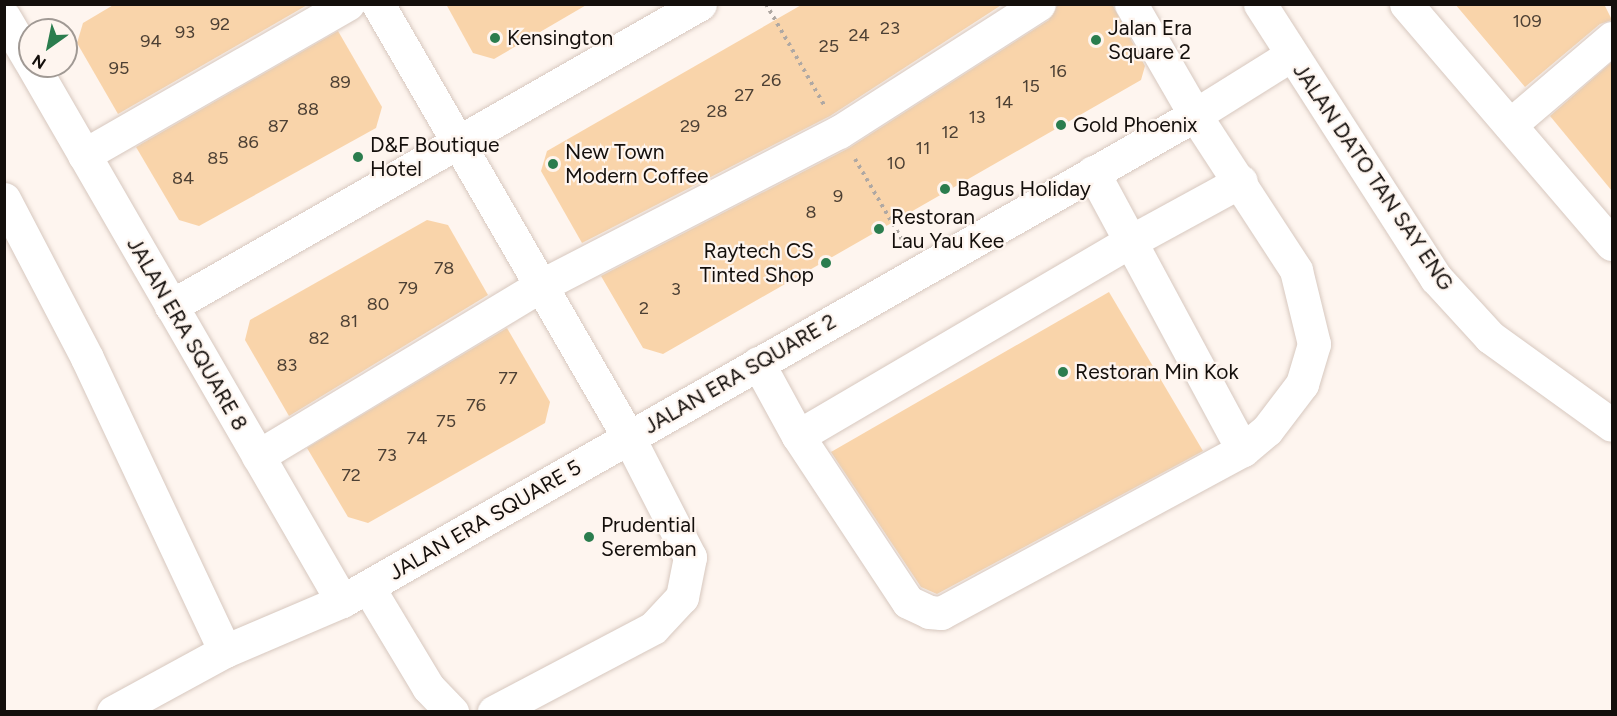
<!DOCTYPE html>
<style>
body{margin:0}
#map{position:relative;width:1617px;height:716px;overflow:hidden;background:#fef5ef;font-family:Figtree,sans-serif}
div>[style]{position:absolute}
.building>*{inset:0;background:#f9d4aa}
.path>*{height:4px;margin-top:-2px;transform-origin:0;background:repeating-linear-gradient(90deg,#afa8a3 0 3px,transparent 0 7.5px)}
.roads{filter:drop-shadow(0 0 2px #d7c8bf) drop-shadow(0 0 2px #d7c8bf)}
.minor>*{height:33px;margin:-16.5px;padding:0 16.5px;transform-origin:16.5px;border-radius:16.5px;background:#fff}
.dots>*{width:16px;height:16px;translate:-50% -50%;box-sizing:border-box;border:3px solid #fef5ef;border-radius:50%}
span{translate:-50% -50%;white-space:nowrap;text-align:center;line-height:1.15;-webkit-text-stroke:4.5px #fef5ef;paint-order:stroke}
.number-label{font-size:18px;color:#4d4034}
.number-label span{-webkit-text-stroke-width:0}
.poi-label{font-size:21px;color:#140f0c}
.left{translate:0 -50%;text-align:left}
.right{translate:-100% -50%;text-align:right}
.street-label{font-size:21px;color:#140f0c}
.frame{position:absolute;inset:0;border:6px solid #140f0c;pointer-events:none}
.north{position:absolute;left:18px;top:18px;width:60px;height:60px;box-sizing:border-box;background:#fef5ef;border:2px solid #a09994;border-radius:50%;rotate:213deg;font-size:16px;font-weight:700;line-height:24px;text-align:center;color:#140f0c}
.north::after{content:'';display:block;margin:auto;width:21px;height:27px;background:#2b7d4e;clip-path:polygon(50% 0,100% 100%,50% 72%,0 100%)}
</style>
<div id="map">
<div class="building">
<i style="clip-path:polygon(115px 4px,309px 4px,118px 114px,77px 43px,83px 23px)"></i>
<i style="clip-path:polygon(446px 4px,588px 4px,494px 59px,473px 53px)"></i>
<i style="clip-path:polygon(803px 4px,1003px 4px,830px 116px,582px 243px,541px 171px,547px 151px)"></i>
<i style="clip-path:polygon(1058px 4px,1112px 4px,1145px 66px,1141px 80px,663px 354px,643px 348px,601px 276px,849px 148px,1049px 20px)"></i>
<i style="clip-path:polygon(1455px 4px,1604px 4px,1612px 20px,1600px 24px,1525px 87px)"></i>
<i style="clip-path:polygon(338px 31px,382px 107px,376px 128px,199px 226px,179px 220px,136px 147px)"></i>
<i style="clip-path:polygon(1612px 62px,1612px 191px,1550px 116px)"></i>
<i style="clip-path:polygon(427px 220px,448px 225px,488px 295px,289px 416px,245px 340px,250px 320px)"></i>
<i style="clip-path:polygon(1109px 292px,1203px 451px,937px 594px,921px 587px,831px 452px)"></i>
<i style="clip-path:polygon(507px 328px,550px 402px,545px 423px,368px 523px,348px 517px,307px 448px)"></i>
</div>
<div class="path">
<i style="left:766px;top:4px;width:116px;rotate:60.1deg"></i>
<i style="left:855px;top:159px;width:99px;rotate:59.8deg"></i>
</div>
<div class="roads">
<div class="minor">
<i style="left:378px;top:4px;width:501px;rotate:59.96deg"></i>
<i style="left:629px;top:438px;width:134px;rotate:62.9deg"></i>
<i style="left:690px;top:557px;width:41px;rotate:101.3deg"></i>
<i style="left:682px;top:597px;width:42px;rotate:133.1deg"></i>
<i style="left:653px;top:628px;width:180px;rotate:152.2deg"></i>
<i style="left:1260px;top:4px;width:326px;rotate:57.3deg"></i>
<i style="left:1436px;top:278px;width:80px;rotate:47.5deg"></i>
<i style="left:1490px;top:337px;width:150px;rotate:35.8deg"></i>
<i style="left:1406px;top:4px;width:316px;rotate:49.4deg"></i>
<i style="left:4px;top:17px;width:51px;rotate:59.4deg"></i>
<i style="left:33px;top:66px;width:618px;rotate:59.99deg"></i>
<i style="left:1510px;top:125px;width:134px;rotate:-40.5deg"></i>
<i style="left:84px;top:155px;width:304px;rotate:-29.8deg"></i>
<i style="left:1093px;top:172px;width:316px;rotate:61.7deg"></i>
<i style="left:4px;top:199px;width:179px;rotate:62.4deg"></i>
<i style="left:87px;top:358px;width:324px;rotate:64.8deg"></i>
<i style="left:171px;top:306px;width:609px;rotate:-29.72deg"></i>
<i style="left:758px;top:363px;width:83px;rotate:61.3deg"></i>
<i style="left:798px;top:436px;width:386px;rotate:-30.4deg"></i>
<i style="left:1131px;top:241px;width:125px;rotate:-28.6deg"></i>
<i style="left:798px;top:436px;width:199px;rotate:56.5deg"></i>
<i style="left:908px;top:602px;width:23px;rotate:25deg"></i>
<i style="left:929px;top:612px;width:12px;rotate:5deg"></i>
<i style="left:941px;top:613px;width:343px;rotate:-28.4deg"></i>
<i style="left:1243px;top:450px;width:31px;rotate:-40deg"></i>
<i style="left:1267px;top:430px;width:58px;rotate:-52.7deg"></i>
<i style="left:1302px;top:384px;width:42px;rotate:-73.3deg"></i>
<i style="left:1314px;top:344px;width:76px;rotate:-103.7deg"></i>
<i style="left:1296px;top:270px;width:185px;rotate:-123.1deg"></i>
<i style="left:1195px;top:115px;width:128px;rotate:-120deg"></i>
<i style="left:258px;top:456px;width:329px;rotate:-31.1deg"></i>
<i style="left:540px;top:286px;width:336px;rotate:-27.3deg"></i>
<i style="left:839px;top:132px;width:237px;rotate:-32.6deg"></i>
<i style="left:368px;top:587px;width:117px;rotate:59deg"></i>
<i style="left:428px;top:687px;width:35px;rotate:46deg"></i>
<i style="left:113px;top:712px;width:128px;rotate:-28.6deg"></i>
<i style="left:225px;top:651px;width:127px;rotate:-23.1deg"></i>
<i style="left:342px;top:601px;width:982px;rotate:-29.67deg"></i>
<i style="left:1195px;top:115px;width:113px;rotate:-32deg"></i>
</div>
</div>
<div class="dots">
<i style="left:495px;top:38px;background:#2b7d4e"></i>
<i style="left:1096px;top:40px;background:#2b7d4e"></i>
<i style="left:1061px;top:125px;background:#2b7d4e"></i>
<i style="left:358px;top:157px;background:#2b7d4e"></i>
<i style="left:553px;top:164px;background:#2b7d4e"></i>
<i style="left:945px;top:189px;background:#2b7d4e"></i>
<i style="left:879px;top:229px;background:#2b7d4e"></i>
<i style="left:826px;top:263px;background:#2b7d4e"></i>
<i style="left:1063px;top:372px;background:#2b7d4e"></i>
<i style="left:589px;top:537px;background:#2b7d4e"></i>
</div>
<div class="number-label">
<span style="left:1527px;top:21px">109</span>
<span style="left:220px;top:24px">92</span>
<span style="left:890px;top:28px">23</span>
<span style="left:185px;top:32px">93</span>
<span style="left:859px;top:35px">24</span>
<span style="left:151px;top:41px">94</span>
<span style="left:829px;top:46px">25</span>
<span style="left:119px;top:68px">95</span>
<span style="left:1058px;top:71px">16</span>
<span style="left:771px;top:80px">26</span>
<span style="left:340px;top:82px">89</span>
<span style="left:1031px;top:86px">15</span>
<span style="left:744px;top:95px">27</span>
<span style="left:1004px;top:102px">14</span>
<span style="left:308px;top:109px">88</span>
<span style="left:717px;top:111px">28</span>
<span style="left:977px;top:117px">13</span>
<span style="left:278px;top:126px">87</span>
<span style="left:690px;top:126px">29</span>
<span style="left:950px;top:132px">12</span>
<span style="left:248px;top:142px">86</span>
<span style="left:923px;top:148px">11</span>
<span style="left:218px;top:158px">85</span>
<span style="left:896px;top:163px">10</span>
<span style="left:183px;top:178px">84</span>
<span style="left:838px;top:196px">9</span>
<span style="left:811px;top:212px">8</span>
<span style="left:444px;top:268px">78</span>
<span style="left:408px;top:288px">79</span>
<span style="left:676px;top:289px">3</span>
<span style="left:378px;top:304px">80</span>
<span style="left:644px;top:308px">2</span>
<span style="left:349px;top:321px">81</span>
<span style="left:319px;top:338px">82</span>
<span style="left:287px;top:365px">83</span>
<span style="left:508px;top:378px">77</span>
<span style="left:476px;top:405px">76</span>
<span style="left:446px;top:421px">75</span>
<span style="left:417px;top:438px">74</span>
<span style="left:387px;top:455px">73</span>
<span style="left:351px;top:475px">72</span>
</div>
<div class="poi-label">
<span class="left" style="left:1108px;top:40px">Jalan Era<br>Square 2</span>
<span class="left" style="left:507px;top:38px">Kensington</span>
<span class="left" style="left:1073px;top:125px">Gold Phoenix</span>
<span class="left" style="left:370px;top:157px">D&amp;F Boutique<br>Hotel</span>
<span class="left" style="left:565px;top:164px">New Town<br>Modern Coffee</span>
<span class="left" style="left:957px;top:189px">Bagus Holiday</span>
<span class="left" style="left:891px;top:229px">Restoran<br>Lau Yau Kee</span>
<span class="right" style="left:814px;top:263px">Raytech CS<br>Tinted Shop</span>
<span class="left" style="left:1075px;top:372px">Restoran Min Kok</span>
<span class="left" style="left:601px;top:537px">Prudential<br>Seremban</span>
</div>
<div class="street-label">
<span style="left:1373px;top:177px;rotate:56deg">JALAN DATO TAN SAY ENG</span>
<span style="left:187px;top:334px;rotate:60deg">JALAN ERA SQUARE 8</span>
<span style="left:740px;top:374px;rotate:-30deg">JALAN ERA SQUARE 2</span>
<span style="left:485px;top:520px;rotate:-30deg">JALAN ERA SQUARE 5</span>
</div>
<div class="frame"></div>
<div class="north">N</div>
</div>
